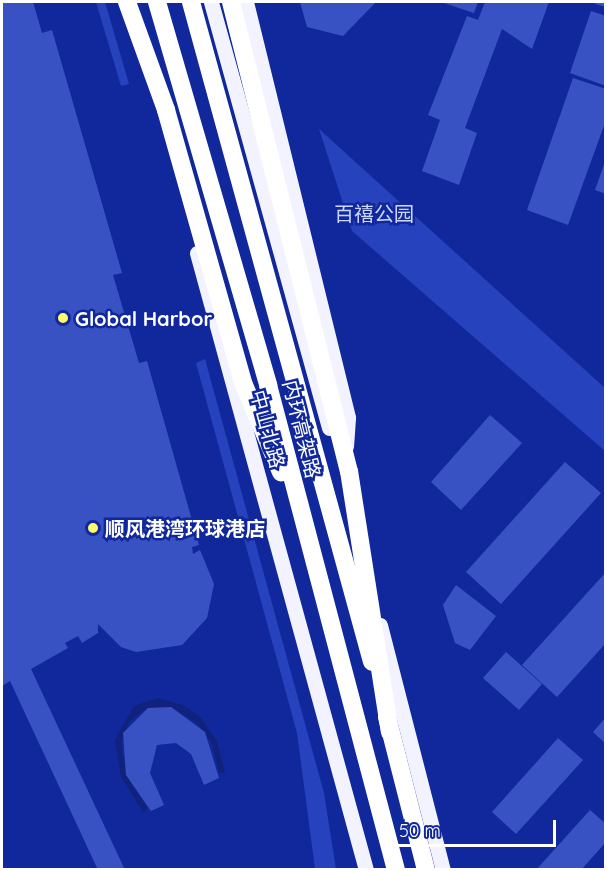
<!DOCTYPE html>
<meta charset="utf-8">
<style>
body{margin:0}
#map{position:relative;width:607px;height:871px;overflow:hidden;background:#10289b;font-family:Quicksand,"Noto Sans SC",sans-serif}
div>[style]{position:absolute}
.green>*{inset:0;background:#2642bc}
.water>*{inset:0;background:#11227c}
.building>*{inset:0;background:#3952c3}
.major>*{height:15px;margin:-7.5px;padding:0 7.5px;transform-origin:7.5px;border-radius:7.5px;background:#f2f3ff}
.highway>*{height:18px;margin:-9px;padding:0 9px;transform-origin:9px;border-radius:9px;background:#fff}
.highway-bridge>*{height:18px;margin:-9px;padding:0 9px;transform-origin:9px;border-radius:9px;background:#fff}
.dots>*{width:16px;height:16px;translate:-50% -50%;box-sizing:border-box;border:3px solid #10289b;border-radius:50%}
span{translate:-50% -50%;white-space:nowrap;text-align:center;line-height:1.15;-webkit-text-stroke:5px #10289b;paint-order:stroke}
.park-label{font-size:20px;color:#cdd6fe}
.poi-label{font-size:20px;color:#fff;font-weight:700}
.left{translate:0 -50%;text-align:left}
.street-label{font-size:20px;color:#fff}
.frame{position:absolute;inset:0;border:3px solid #fff;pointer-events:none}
.scale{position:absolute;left:388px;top:820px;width:168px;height:27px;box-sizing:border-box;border:3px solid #fff;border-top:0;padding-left:8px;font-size:18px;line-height:21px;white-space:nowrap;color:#fff;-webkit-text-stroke:4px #10289b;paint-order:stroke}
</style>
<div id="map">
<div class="green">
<i style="clip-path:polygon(96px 2px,105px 2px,129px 84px,121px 86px)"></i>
<i style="clip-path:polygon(319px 129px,605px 388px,605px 451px,352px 231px)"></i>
<i style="clip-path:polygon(205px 359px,324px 793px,336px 869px,315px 869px,297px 733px,196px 363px)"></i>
</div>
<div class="water">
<i style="clip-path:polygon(158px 698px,183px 705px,200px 717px,217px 741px,225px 773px,219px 773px,212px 744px,197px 723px,171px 707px,147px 708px,129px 722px,121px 743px,126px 775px,147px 808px,144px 813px,121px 777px,115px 740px,134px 706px)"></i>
</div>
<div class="building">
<i style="clip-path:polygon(2px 2px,33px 2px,42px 33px,52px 30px,122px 273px,113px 275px,139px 363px,147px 361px,199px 545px,192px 547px,193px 554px,200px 550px,214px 584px,207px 618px,182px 645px,136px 652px,121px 647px,98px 624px,98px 633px,82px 643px,78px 636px,65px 643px,68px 648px,31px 669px,125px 870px,98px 870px,10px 681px,2px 686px)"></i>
<i style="clip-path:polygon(300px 2px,376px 2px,343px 36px,307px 27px)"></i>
<i style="clip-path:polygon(441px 2px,478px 2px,474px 13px)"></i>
<i style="clip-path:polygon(485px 2px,549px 2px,532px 49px,502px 29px,465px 128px,477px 133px,459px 185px,422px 171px,440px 120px,428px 115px,467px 16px,478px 20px)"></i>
<i style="clip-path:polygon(596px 2px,606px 2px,606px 7px,595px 4px)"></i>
<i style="clip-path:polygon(591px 11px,606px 16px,606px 86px,570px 73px)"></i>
<i style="clip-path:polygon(573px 78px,606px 89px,606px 120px,568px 225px,527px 210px)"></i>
<i style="clip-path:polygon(605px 162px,606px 162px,606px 194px,595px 190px)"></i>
<i style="clip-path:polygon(490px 415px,522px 443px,461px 510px,431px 482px)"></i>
<i style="clip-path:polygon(565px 462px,601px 493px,501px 604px,466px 572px)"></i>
<i style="clip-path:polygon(606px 572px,606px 643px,557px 697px,522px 665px)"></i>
<i style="clip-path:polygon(456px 585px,496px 616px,470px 650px,455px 643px,443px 605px)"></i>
<i style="clip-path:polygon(506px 652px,542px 684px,519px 710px,483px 678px)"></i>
<i style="clip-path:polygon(171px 707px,205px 732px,219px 778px,204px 785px,191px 754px,176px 743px,157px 745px,150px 773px,164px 805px,151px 811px,126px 775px,123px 733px,148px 708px)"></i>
<i style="clip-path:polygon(606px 717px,606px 744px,593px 732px)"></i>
<i style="clip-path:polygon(558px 738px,583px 760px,516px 834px,492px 812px)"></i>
<i style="clip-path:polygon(590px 810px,606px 824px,606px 842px,581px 870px,536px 870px)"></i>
</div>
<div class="major">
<i style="left:211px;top:2px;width:442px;rotate:74.5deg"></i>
<i style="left:246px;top:2px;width:428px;rotate:76.2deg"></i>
<i style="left:348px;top:418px;width:28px;rotate:94deg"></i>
<i style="left:197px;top:253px;width:640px;rotate:74.68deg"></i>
<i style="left:380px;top:625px;width:253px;rotate:75.6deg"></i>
</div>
<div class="highway">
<i style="left:127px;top:2px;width:115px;rotate:70.1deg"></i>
<i style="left:166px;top:110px;width:286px;rotate:74.2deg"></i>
<i style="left:244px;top:385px;width:95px;rotate:67deg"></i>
<i style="left:157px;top:2px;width:399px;rotate:73.8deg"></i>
<i style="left:268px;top:385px;width:502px;rotate:75.22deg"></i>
<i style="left:191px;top:2px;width:684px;rotate:74.66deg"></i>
<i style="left:387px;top:717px;width:158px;rotate:75.7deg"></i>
</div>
<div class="highway-bridge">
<i style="left:231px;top:2px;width:484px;rotate:75.9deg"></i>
<i style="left:349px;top:471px;width:264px;rotate:81.1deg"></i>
</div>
<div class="dots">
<i style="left:63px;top:318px;background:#fffc68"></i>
<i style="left:93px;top:528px;background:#fffc68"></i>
</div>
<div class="park-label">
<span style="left:374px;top:213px">百禧公园</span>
</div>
<div class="poi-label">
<span class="left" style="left:75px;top:318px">Global Harbor</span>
<span class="left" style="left:105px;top:528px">顺风港湾环球港店</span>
</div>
<div class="street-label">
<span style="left:268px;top:429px;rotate:75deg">中山北路</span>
<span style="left:302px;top:429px;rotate:76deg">内环高架路</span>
</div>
<div class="frame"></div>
<div class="scale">50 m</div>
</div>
